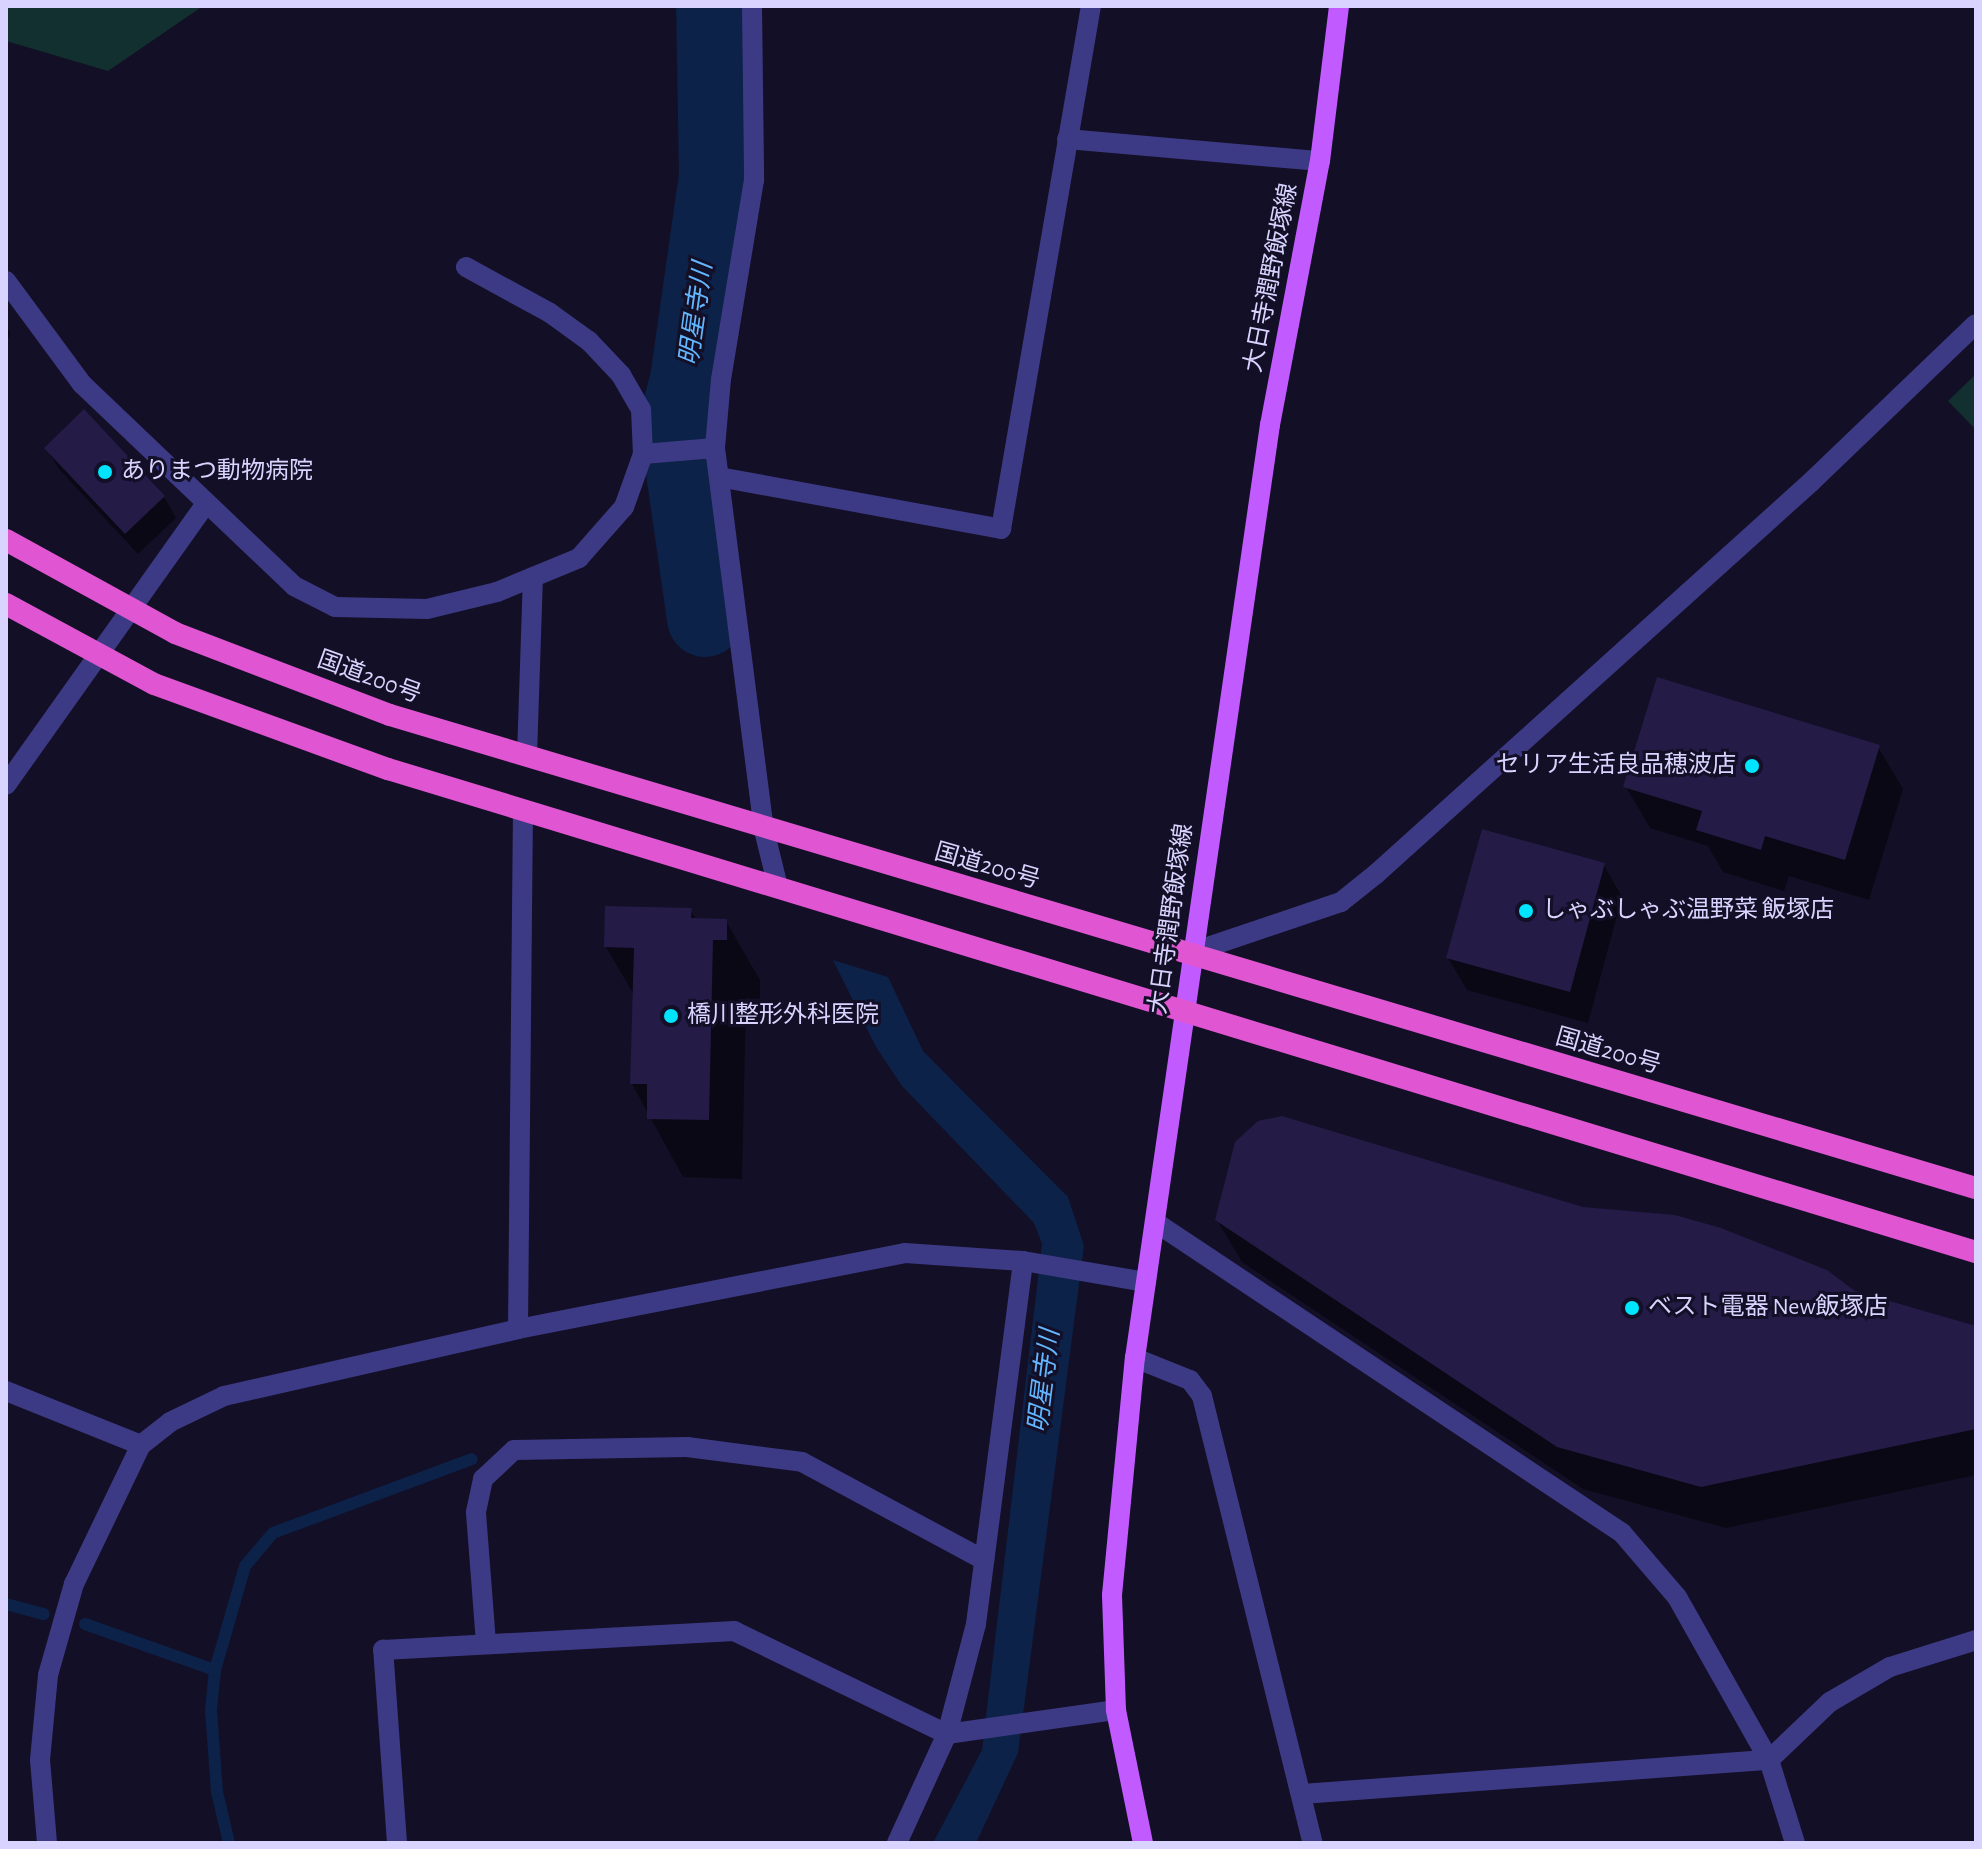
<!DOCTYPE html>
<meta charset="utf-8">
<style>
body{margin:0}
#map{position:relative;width:1982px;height:1849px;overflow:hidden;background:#130f26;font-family:"Alegreya Sans","Noto Sans JP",sans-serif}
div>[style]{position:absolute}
.green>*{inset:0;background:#12302f}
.water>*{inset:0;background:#0c2248}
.shadow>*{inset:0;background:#0007}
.stream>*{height:12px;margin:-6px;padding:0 6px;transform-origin:6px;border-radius:6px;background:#0c2248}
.river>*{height:76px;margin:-38px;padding:0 38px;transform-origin:38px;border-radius:38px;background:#0c2248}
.building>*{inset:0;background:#241b47}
.minor>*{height:20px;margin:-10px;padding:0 10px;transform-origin:10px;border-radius:10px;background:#3d3a85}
.primary>*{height:20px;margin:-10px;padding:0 10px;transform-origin:10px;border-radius:10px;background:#c25bff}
.trunk>*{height:22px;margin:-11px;padding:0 11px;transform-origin:11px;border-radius:11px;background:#e055d1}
.dots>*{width:22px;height:22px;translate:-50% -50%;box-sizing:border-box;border:4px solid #130f26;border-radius:50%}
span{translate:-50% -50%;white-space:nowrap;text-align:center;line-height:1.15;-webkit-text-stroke:6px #130f26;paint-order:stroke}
.street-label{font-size:24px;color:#d9d4ff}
.poi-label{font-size:24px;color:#d9d4ff}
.left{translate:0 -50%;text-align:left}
.right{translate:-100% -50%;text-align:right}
.water-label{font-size:26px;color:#62b6ff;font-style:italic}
.frame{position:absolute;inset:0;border:8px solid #d9d4ff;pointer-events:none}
</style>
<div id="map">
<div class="green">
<i style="clip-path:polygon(6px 6px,203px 6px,108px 71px,6px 41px)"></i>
<i style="clip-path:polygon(1976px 374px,1976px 430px,1948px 401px)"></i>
</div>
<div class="water">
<i style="clip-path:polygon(833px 960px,888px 977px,923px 1051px,1068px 1197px,1084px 1246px,1018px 1753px,976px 1843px,933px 1843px,982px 1750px,1042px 1244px,1034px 1223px,902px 1086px,876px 1047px)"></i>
</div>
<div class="shadow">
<i style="clip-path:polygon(6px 326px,11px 334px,6px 342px)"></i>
<i style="clip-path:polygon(46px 448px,164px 497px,176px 518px,138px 554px,59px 469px)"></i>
<i style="clip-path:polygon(1878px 747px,1903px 789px,1869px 900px,1789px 876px,1784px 891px,1723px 872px,1708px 846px,1650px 828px,1626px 787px)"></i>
<i style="clip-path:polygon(1604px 865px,1622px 897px,1588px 1023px,1467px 990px,1448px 958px)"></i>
<i style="clip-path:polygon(691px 910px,696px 920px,726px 921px,760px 980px,760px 999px,746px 998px,742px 1179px,683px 1177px,632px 1084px,634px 995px,606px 947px)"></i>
<i style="clip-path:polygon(1217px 1220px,1976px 1328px,1976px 1475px,1726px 1528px,1583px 1489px,1242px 1262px)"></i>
</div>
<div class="stream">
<i style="left:6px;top:1604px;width:39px;rotate:15deg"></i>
<i style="left:85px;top:1624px;width:138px;rotate:19.5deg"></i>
<i style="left:229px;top:1843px;width:52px;rotate:-103.2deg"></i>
<i style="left:217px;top:1792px;width:82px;rotate:-94.2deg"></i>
<i style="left:211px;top:1710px;width:40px;rotate:-84.3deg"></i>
<i style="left:215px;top:1670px;width:108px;rotate:-73.9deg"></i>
<i style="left:245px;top:1566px;width:43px;rotate:-49.7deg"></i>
<i style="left:273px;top:1533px;width:212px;rotate:-20.4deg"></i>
</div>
<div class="river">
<i style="left:705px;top:619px;width:199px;rotate:-98.1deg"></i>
<i style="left:677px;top:422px;width:43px;rotate:-75.3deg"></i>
<i style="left:688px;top:380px;width:206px;rotate:-81.9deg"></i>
<i style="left:717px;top:176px;width:170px;rotate:-91deg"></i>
</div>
<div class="building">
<i style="clip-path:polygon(84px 409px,165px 496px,125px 534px,44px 448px)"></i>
<i style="clip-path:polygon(1657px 677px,1880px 745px,1845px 860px,1765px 836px,1761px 850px,1696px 830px,1702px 811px,1623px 787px)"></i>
<i style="clip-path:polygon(1482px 829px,1605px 863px,1570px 992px,1446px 958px)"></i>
<i style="clip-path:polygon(605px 906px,692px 908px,691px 918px,727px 919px,727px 940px,713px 940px,709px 1120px,647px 1119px,647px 1084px,630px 1084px,634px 948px,604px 947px)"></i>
<i style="clip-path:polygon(1282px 1116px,1583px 1207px,1675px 1215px,1721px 1228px,1827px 1270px,1855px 1291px,1976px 1326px,1976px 1429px,1701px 1487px,1557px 1447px,1215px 1220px,1235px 1142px,1258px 1121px)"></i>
</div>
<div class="minor">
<i style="left:752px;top:6px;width:174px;rotate:89.3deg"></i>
<i style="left:754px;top:180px;width:202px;rotate:99.4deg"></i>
<i style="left:721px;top:379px;width:69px;rotate:95deg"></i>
<i style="left:715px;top:448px;width:385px;rotate:82.7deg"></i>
<i style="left:764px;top:830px;width:55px;rotate:76.2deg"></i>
<i style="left:1067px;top:139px;width:254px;rotate:5deg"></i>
<i style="left:466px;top:267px;width:96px;rotate:28.7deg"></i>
<i style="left:550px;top:313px;width:48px;rotate:35.7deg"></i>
<i style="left:589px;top:341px;width:47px;rotate:46.7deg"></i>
<i style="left:621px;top:375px;width:39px;rotate:60deg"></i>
<i style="left:641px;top:409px;width:45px;rotate:87.5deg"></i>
<i style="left:6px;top:281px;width:128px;rotate:53.6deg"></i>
<i style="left:82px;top:384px;width:293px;rotate:43.6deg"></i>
<i style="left:294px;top:586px;width:46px;rotate:27.1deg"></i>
<i style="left:335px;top:607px;width:92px;rotate:1.2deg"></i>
<i style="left:427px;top:609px;width:72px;rotate:-13.7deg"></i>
<i style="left:497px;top:592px;width:89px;rotate:-22.5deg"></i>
<i style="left:579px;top:558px;width:68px;rotate:-48.6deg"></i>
<i style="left:624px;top:507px;width:56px;rotate:-70.3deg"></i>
<i style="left:643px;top:454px;width:72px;rotate:-4.8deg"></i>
<i style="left:719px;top:477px;width:287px;rotate:10.4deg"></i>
<i style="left:1001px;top:529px;width:531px;rotate:-80.24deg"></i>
<i style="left:527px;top:756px;width:179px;rotate:-88.1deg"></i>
<i style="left:6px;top:785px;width:345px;rotate:-54.6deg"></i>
<i style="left:1193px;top:952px;width:156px;rotate:-18.7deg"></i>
<i style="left:1341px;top:902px;width:45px;rotate:-38.7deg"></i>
<i style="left:1376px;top:874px;width:586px;rotate:-42.02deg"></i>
<i style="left:1811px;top:482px;width:228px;rotate:-43.8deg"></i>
<i style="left:1155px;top:1222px;width:561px;rotate:33.66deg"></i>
<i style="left:1622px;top:1533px;width:84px;rotate:49.3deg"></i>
<i style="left:1677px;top:1597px;width:187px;rotate:60.6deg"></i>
<i style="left:1769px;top:1760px;width:87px;rotate:72.6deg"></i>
<i style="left:518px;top:1329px;width:518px;rotate:-89.45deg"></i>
<i style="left:1135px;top:1358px;width:59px;rotate:21.8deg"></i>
<i style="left:1190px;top:1380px;width:20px;rotate:53deg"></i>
<i style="left:1202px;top:1396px;width:461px;rotate:76.1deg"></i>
<i style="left:6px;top:1391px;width:145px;rotate:21.8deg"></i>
<i style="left:486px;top:1643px;width:131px;rotate:-94.4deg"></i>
<i style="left:476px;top:1512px;width:34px;rotate:-78deg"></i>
<i style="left:483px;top:1479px;width:42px;rotate:-43.1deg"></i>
<i style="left:514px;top:1450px;width:173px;rotate:-1deg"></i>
<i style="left:687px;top:1447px;width:116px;rotate:7.4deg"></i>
<i style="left:802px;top:1462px;width:207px;rotate:28.3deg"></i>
<i style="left:1302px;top:1794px;width:468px;rotate:-4.2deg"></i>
<i style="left:1769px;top:1760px;width:84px;rotate:-43.6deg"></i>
<i style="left:1830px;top:1702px;width:69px;rotate:-30.3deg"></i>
<i style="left:1890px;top:1667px;width:90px;rotate:-17.4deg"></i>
<i style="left:47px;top:1843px;width:83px;rotate:-94.8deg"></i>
<i style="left:40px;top:1760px;width:85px;rotate:-84.6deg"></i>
<i style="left:48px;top:1675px;width:95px;rotate:-74.1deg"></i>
<i style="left:74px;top:1584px;width:154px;rotate:-64.3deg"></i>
<i style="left:141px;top:1445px;width:37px;rotate:-38deg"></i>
<i style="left:170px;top:1422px;width:60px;rotate:-25.7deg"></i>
<i style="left:224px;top:1396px;width:302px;rotate:-12.8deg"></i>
<i style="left:518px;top:1329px;width:394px;rotate:-11.1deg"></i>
<i style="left:905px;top:1253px;width:118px;rotate:3.9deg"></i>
<i style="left:1023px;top:1261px;width:125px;rotate:9.7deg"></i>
<i style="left:397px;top:1843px;width:194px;rotate:-94.1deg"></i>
<i style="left:383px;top:1650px;width:352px;rotate:-3.1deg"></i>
<i style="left:734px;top:1631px;width:237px;rotate:25.8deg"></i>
<i style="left:947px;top:1734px;width:171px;rotate:-8.1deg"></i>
<i style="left:897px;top:1843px;width:120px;rotate:-65.4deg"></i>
<i style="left:947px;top:1734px;width:114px;rotate:-75.2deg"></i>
<i style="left:976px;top:1624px;width:366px;rotate:-82.6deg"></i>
</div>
<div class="primary">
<i style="left:1143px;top:1843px;width:136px;rotate:-101.5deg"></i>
<i style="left:1116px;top:1710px;width:115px;rotate:-92deg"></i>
<i style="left:1112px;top:1595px;width:238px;rotate:-84.5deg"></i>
<i style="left:1135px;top:1358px;width:943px;rotate:-81.77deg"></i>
<i style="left:1270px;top:425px;width:269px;rotate:-79.3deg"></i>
<i style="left:1320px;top:161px;width:156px;rotate:-83deg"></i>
</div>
<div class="trunk">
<i style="left:6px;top:540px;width:193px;rotate:28.8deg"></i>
<i style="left:175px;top:633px;width:230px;rotate:20.9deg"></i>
<i style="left:390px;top:715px;width:1655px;rotate:16.61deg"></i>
<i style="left:6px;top:604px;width:168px;rotate:28.4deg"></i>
<i style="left:154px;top:684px;width:249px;rotate:20deg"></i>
<i style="left:388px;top:769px;width:1660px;rotate:16.92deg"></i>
</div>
<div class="dots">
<i style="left:105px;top:472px;background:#00e5ff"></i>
<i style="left:1752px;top:766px;background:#00e5ff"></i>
<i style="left:1526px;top:911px;background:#00e5ff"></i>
<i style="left:671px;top:1016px;background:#00e5ff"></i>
<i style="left:1632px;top:1308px;background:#00e5ff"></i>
</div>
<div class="street-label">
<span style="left:1272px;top:278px;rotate:-79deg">大日寺潤野飯塚線</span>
<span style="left:369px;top:678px;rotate:20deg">国道200号</span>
<span style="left:987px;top:867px;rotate:16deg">国道200号</span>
<span style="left:1172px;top:919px;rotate:-82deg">大日寺潤野飯塚線</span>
<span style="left:1608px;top:1052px;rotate:16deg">国道200号</span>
</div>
<div class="poi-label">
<span class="left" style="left:121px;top:472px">ありまつ動物病院</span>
<span class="right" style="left:1736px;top:766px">セリア生活良品穂波店</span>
<span class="left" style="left:1542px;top:911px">しゃぶしゃぶ温野菜 飯塚店</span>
<span class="left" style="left:687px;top:1016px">橋川整形外科医院</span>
<span class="left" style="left:1648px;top:1308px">ベスト電器 New飯塚店</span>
</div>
<div class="water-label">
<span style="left:697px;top:314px;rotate:-82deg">明星寺川</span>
<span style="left:1045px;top:1381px;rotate:-83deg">明星寺川</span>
</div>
<div class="frame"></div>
</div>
